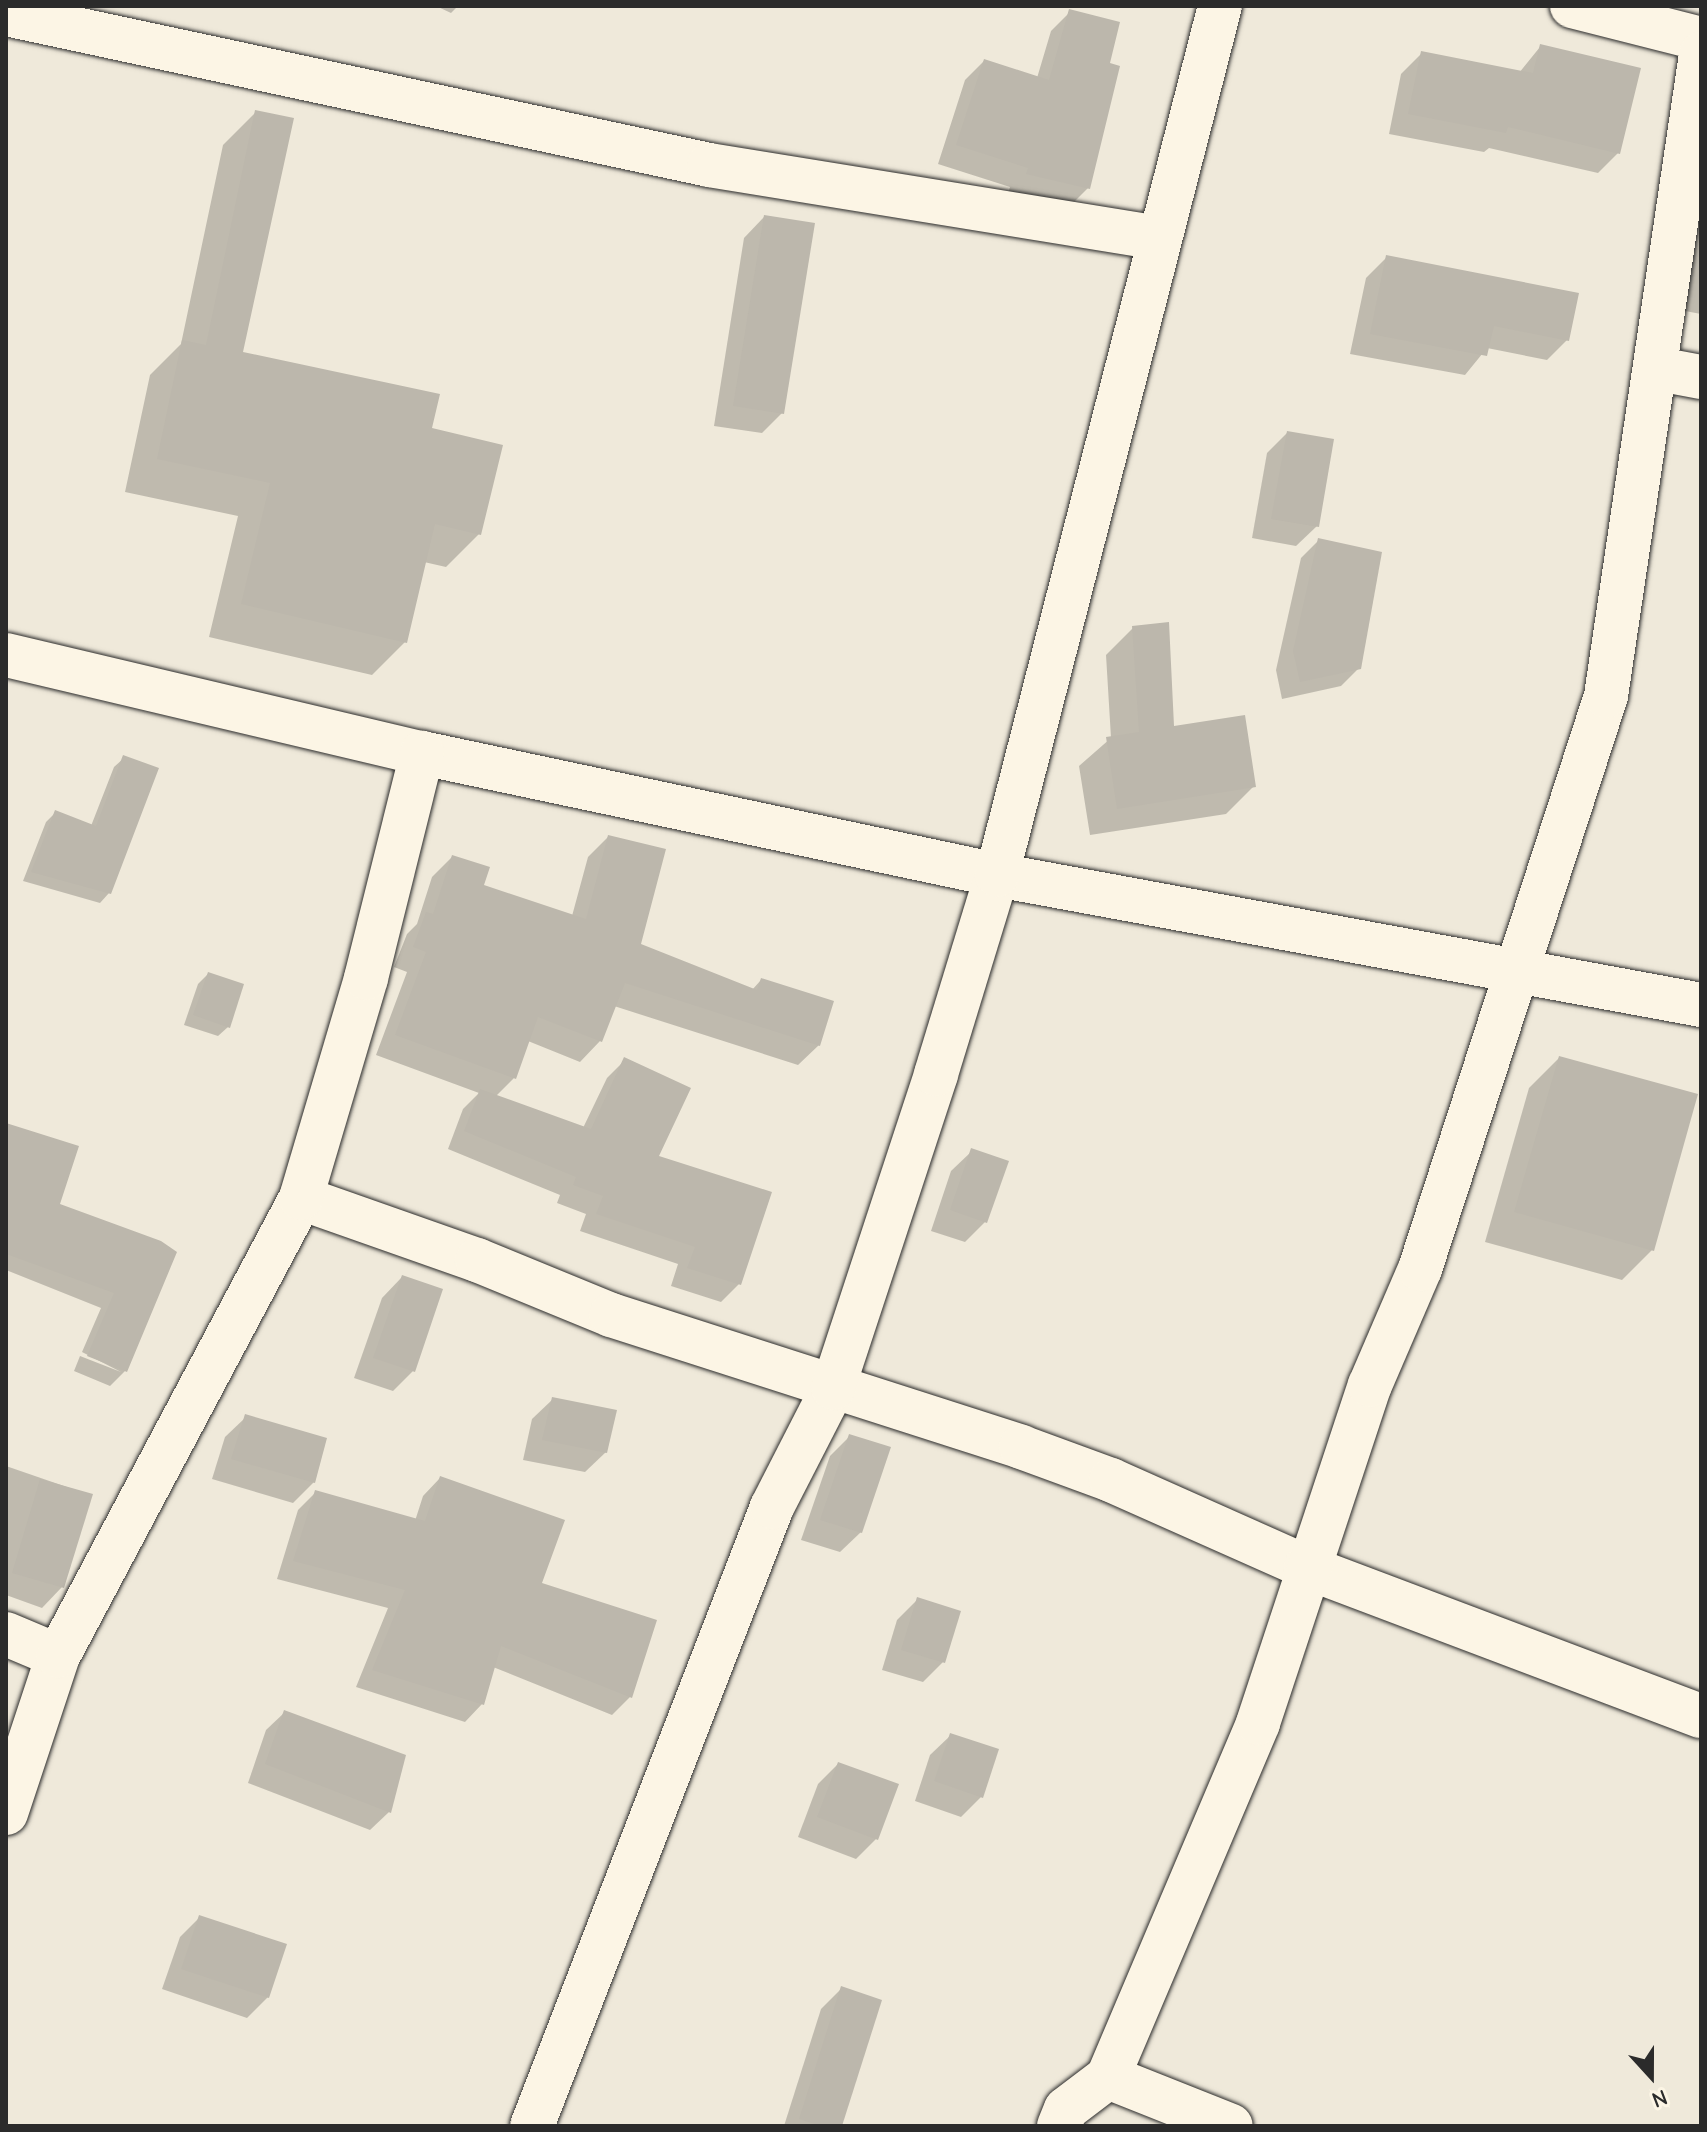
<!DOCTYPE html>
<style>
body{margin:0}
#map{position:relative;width:1707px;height:2132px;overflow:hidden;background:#efe9da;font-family:"Comic Neue",sans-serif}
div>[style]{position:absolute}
.shadow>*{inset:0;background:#0003}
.building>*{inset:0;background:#bcb7ac}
.roads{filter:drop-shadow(0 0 2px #2b2b2b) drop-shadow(0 0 2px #2b2b2b)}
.street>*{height:44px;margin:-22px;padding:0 22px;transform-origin:22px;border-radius:22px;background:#fcf5e5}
span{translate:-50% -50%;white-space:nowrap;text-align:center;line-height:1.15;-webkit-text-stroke:6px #fcf5e5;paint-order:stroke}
.frame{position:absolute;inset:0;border:8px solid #2b2b2b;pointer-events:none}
.north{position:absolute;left:1611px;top:2036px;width:80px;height:80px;-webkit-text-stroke:6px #fcf5e5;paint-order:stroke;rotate:159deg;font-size:22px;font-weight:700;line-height:32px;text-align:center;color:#2b2b2b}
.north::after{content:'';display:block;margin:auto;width:28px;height:36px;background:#2b2b2b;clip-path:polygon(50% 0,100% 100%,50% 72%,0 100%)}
</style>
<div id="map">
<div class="shadow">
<i style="clip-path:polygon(436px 6px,458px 6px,451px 13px)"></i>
<i style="clip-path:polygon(1070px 12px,1108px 65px,1088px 188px,1069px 207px,1008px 193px,1010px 187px,938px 164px,965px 80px,984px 61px,1037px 78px,1051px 31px)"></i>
<i style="clip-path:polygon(1540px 47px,1618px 153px,1598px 173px,1489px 148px,1484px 152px,1389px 134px,1401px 74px,1422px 53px,1519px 73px)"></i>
<i style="clip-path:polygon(256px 112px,240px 354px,430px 429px,479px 534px,446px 567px,424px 562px,405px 642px,372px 675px,209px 637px,238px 516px,125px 492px,150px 375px,181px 344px,223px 145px)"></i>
<i style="clip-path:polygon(1701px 173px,1701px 314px,1664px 307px)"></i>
<i style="clip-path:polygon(764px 217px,782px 413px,762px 433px,714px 426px,744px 238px)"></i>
<i style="clip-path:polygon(1386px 258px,1567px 340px,1547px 360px,1487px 348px,1465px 375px,1350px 354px,1366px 278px)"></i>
<i style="clip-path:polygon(1287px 433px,1317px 526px,1296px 546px,1252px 538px,1267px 453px)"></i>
<i style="clip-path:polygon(1319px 540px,1359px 668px,1341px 686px,1282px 699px,1276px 670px,1301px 558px)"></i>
<i style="clip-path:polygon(1133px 628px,1172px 728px,1254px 786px,1226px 814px,1090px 835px,1079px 766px,1111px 738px,1106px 655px)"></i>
<i style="clip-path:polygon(124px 758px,109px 893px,100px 903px,23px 881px,46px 822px,56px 812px,91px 826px,114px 767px)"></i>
<i style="clip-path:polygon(608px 837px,639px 945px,752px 990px,761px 980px,819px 1045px,798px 1065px,614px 1006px,600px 1041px,580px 1062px,528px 1041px,514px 1078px,495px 1097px,583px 1128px,607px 1078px,625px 1060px,656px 1157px,739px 1284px,721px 1302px,671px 1286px,678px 1264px,580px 1231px,586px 1214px,557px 1203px,560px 1195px,448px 1149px,463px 1109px,479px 1093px,376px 1055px,407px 972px,394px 967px,407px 934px,417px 924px,432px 877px,452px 857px,481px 886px,572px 916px,588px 857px)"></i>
<i style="clip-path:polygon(208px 974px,228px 1027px,218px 1036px,184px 1025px,198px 984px)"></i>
<i style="clip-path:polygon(1559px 1058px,1652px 1250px,1622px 1280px,1485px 1242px,1529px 1088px)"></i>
<i style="clip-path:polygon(6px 1124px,57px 1205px,160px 1243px,125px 1371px,110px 1386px,74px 1371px,80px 1356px,121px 1372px,82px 1352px,101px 1308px,6px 1270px)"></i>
<i style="clip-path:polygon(972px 1151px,985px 1222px,965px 1242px,931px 1231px,951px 1171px)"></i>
<i style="clip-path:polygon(402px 1277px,413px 1371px,393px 1391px,354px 1378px,382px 1298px)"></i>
<i style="clip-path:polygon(553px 1399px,606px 1452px,585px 1472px,523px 1460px,532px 1419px)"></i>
<i style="clip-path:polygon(246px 1417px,314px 1482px,293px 1503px,212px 1479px,225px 1437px)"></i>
<i style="clip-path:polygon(850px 1436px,861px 1532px,840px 1552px,801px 1540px,830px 1456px)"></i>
<i style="clip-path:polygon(6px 1466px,90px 1495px,62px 1587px,42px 1608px,6px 1595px)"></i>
<i style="clip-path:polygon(440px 1478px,540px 1584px,654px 1622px,630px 1697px,612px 1715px,493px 1667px,482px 1704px,465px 1722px,356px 1687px,388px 1608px,277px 1579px,298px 1510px,315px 1493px,415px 1521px,423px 1496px)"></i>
<i style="clip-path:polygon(917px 1600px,943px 1662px,923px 1682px,882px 1670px,897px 1620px)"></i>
<i style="clip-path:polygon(285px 1712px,389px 1812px,370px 1830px,248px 1783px,266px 1730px)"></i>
<i style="clip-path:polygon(951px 1735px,982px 1796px,961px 1817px,915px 1801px,930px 1755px)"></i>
<i style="clip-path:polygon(838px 1764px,876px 1839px,856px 1859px,798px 1837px,818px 1784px)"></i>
<i style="clip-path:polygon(200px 1917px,268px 1997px,247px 2018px,162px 1989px,180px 1937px)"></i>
<i style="clip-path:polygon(841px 1989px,840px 2126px,784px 2126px,821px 2009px)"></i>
</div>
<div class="building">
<i style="clip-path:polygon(1069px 9px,1120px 22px,1110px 63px,1120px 66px,1090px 189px,1026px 174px,1028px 168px,956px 145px,984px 59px,1049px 80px)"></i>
<i style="clip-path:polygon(1540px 44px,1641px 68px,1620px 154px,1508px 127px,1506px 133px,1408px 114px,1421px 51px,1533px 73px)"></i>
<i style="clip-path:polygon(255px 110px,294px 118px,243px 352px,440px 394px,432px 428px,503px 445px,481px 535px,435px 524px,407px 643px,241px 604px,270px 483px,157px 459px,182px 340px,206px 345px)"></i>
<i style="clip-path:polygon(764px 215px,815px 223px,784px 414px,733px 406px)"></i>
<i style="clip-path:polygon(1386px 255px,1579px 293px,1569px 341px,1494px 326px,1487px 356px,1370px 334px)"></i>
<i style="clip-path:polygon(1287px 431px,1334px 439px,1319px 527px,1271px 519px)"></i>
<i style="clip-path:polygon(1318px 538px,1382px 552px,1361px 669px,1300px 682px,1293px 651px)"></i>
<i style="clip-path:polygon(1169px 622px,1174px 726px,1245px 715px,1256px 787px,1117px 809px,1106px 737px,1139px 732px,1132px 626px)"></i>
<i style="clip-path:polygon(123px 755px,159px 768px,111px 894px,31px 872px,55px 810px,96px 826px)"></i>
<i style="clip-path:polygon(608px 835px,666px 849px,641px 944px,757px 990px,761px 978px,834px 1001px,820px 1046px,625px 983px,602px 1042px,538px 1017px,516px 1079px,395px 1035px,426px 952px,413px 947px,426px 912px,433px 914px,452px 855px,490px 867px,484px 885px,586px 919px)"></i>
<i style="clip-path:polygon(208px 972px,244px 984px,230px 1028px,193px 1015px)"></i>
<i style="clip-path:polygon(1559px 1056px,1698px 1094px,1654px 1251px,1514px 1212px)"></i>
<i style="clip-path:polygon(624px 1057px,691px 1088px,659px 1156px,772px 1192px,741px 1285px,687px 1268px,695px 1247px,596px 1214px,603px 1196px,573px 1185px,576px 1177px,464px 1131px,480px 1089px,591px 1129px)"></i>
<i style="clip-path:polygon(6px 1123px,79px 1146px,60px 1204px,161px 1241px,177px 1252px,127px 1372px,87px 1356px,114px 1293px,6px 1254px)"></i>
<i style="clip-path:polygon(971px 1148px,1009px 1161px,987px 1223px,950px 1210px)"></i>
<i style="clip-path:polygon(402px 1275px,443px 1289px,415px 1372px,373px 1358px)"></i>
<i style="clip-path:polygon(552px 1397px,617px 1410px,607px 1453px,542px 1440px)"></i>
<i style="clip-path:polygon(245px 1414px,327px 1438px,315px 1483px,231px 1459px)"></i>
<i style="clip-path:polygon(849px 1434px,891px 1447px,862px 1533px,820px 1520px)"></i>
<i style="clip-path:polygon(440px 1476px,565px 1520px,542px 1583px,657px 1620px,632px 1698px,501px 1646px,484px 1705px,372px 1670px,405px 1590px,293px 1561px,315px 1490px,425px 1521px)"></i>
<i style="clip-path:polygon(40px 1479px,93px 1494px,64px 1588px,12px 1573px)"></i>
<i style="clip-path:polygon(917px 1597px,961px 1611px,945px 1663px,901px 1650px)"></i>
<i style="clip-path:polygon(284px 1710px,406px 1755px,391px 1813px,265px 1764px)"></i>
<i style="clip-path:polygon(950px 1733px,999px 1749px,983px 1798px,934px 1781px)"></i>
<i style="clip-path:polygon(838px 1762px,899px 1784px,878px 1840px,817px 1817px)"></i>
<i style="clip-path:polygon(199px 1915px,287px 1944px,269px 1998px,181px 1969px)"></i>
<i style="clip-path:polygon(841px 1986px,882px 2000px,842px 2126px,821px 2126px,799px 2119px)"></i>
</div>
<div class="roads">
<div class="street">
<i style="left:1572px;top:6px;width:133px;rotate:14.3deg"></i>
<i style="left:6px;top:14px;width:719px;rotate:12.12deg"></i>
<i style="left:709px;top:165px;width:456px;rotate:9.2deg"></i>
<i style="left:1658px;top:369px;width:44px;rotate:10.5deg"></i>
<i style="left:6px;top:655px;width:427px;rotate:13.3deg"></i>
<i style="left:422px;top:753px;width:588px;rotate:11.98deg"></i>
<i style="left:997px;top:875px;width:716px;rotate:10.46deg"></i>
<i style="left:301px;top:1198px;width:187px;rotate:19.4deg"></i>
<i style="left:477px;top:1260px;width:145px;rotate:22.3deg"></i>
<i style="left:611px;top:1315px;width:431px;rotate:17.8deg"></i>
<i style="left:1021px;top:1447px;width:96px;rotate:20.1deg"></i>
<i style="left:1111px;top:1480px;width:214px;rotate:24deg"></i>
<i style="left:1306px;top:1567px;width:422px;rotate:20.7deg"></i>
<i style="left:6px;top:1634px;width:56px;rotate:22.9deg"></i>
<i style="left:6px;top:1813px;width:165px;rotate:-71.7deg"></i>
<i style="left:58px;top:1656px;width:518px;rotate:-62.05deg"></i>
<i style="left:301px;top:1198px;width:229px;rotate:-73.5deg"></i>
<i style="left:366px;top:978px;width:232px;rotate:-76deg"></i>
<i style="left:1108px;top:2077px;width:132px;rotate:21.7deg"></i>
<i style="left:532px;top:2126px;width:664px;rotate:-68.81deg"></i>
<i style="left:772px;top:1507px;width:134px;rotate:-62.9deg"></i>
<i style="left:833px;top:1388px;width:330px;rotate:-71.8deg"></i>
<i style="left:936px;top:1074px;width:208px;rotate:-73deg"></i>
<i style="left:997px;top:875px;width:897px;rotate:-75.61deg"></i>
<i style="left:1059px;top:2126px;width:18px;rotate:-68deg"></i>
<i style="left:1066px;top:2109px;width:53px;rotate:-37.3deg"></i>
<i style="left:1108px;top:2077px;width:384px;rotate:-67deg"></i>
<i style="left:1258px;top:1723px;width:356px;rotate:-71.7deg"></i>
<i style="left:1370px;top:1385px;width:126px;rotate:-66.7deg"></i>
<i style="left:1420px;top:1269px;width:602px;rotate:-72.02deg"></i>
<i style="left:1606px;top:696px;width:649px;rotate:-81.58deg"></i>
</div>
</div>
<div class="frame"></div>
<div class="north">N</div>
</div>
